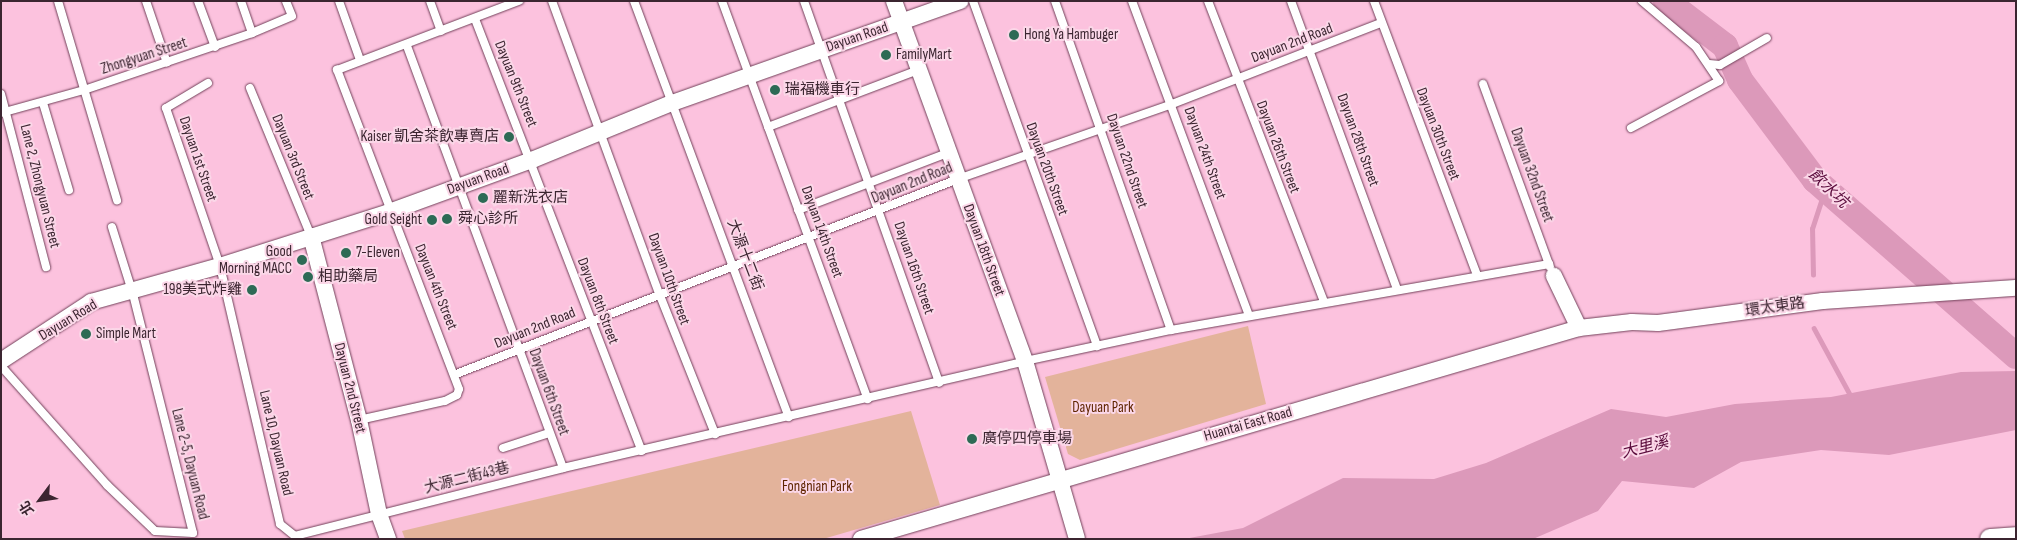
<!DOCTYPE html>
<meta charset="utf-8">
<style>
body{margin:0}
#map{position:relative;width:2017px;height:540px;overflow:hidden;background:#fcc2de;font-family:"Sofia Sans Condensed","Noto Sans TC",sans-serif}
div>[style]{position:absolute}
.green>*{inset:0;background:#e3b39b}
.water>*{inset:0;background:#dc99ba}
.stream>*{height:4.5px;margin:-2.25px;padding:0 2.25px;transform-origin:2.25px;border-radius:2.25px;background:#dc99ba}
.river>*{height:26px;margin:-13px;padding:0 13px;transform-origin:13px;border-radius:13px;background:#dc99ba}
.roads{filter:drop-shadow(0 0 1px #72415a) drop-shadow(0 0 1px #72415a)}
.service>*{height:8px;margin:-4px;padding:0 4px;transform-origin:4px;border-radius:4px;background:#fff}
.minor>*{height:16px;margin:-8px;padding:0 8px;transform-origin:8px;border-radius:8px;background:#fff}
.tertiary>*{height:20px;margin:-10px;padding:0 10px;transform-origin:10px;border-radius:10px;background:#fff}
.dots>*{width:14px;height:14px;translate:-50% -50%;box-sizing:border-box;border:2px solid #fbd7e8;border-radius:50%}
span{translate:-50% -50%;white-space:nowrap;text-align:center;line-height:1.15;-webkit-text-stroke:4px #fbd7e8;paint-order:stroke}
.poi-label{font-size:15px;color:#3b2530}
.left{translate:0 -50%;text-align:left}
.right{translate:-100% -50%;text-align:right}
.street-label{font-size:15px;color:#3b2530}
.park-label{font-size:15px;color:#5f2500}
.water-label{font-size:16px;color:#5a0b3c;font-style:italic}
.frame{position:absolute;inset:0;border:2px solid #3b2530;pointer-events:none}
.north{position:absolute;left:15px;top:475px;width:50px;height:50px;-webkit-text-stroke:4px #fbd7e8;paint-order:stroke;rotate:239deg;font-size:14px;font-weight:700;line-height:20px;text-align:center;color:#3b2530}
.north::after{content:'';display:block;margin:auto;width:18px;height:22px;background:#3b2530;clip-path:polygon(50% 0,100% 100%,50% 72%,0 100%)}
</style>
<div id="map">
<div class="green">
<i style="clip-path:polygon(1248px 326px,1266px 404px,1080px 460px,1068px 454px,1045px 377px)"></i>
<i style="clip-path:polygon(911px 411px,940px 505px,823px 539px,405px 539px,402px 531px)"></i>
</div>
<div class="water">
<i style="clip-path:polygon(2016px 371px,2016px 430px,1889px 455px,1821px 450px,1741px 462px,1694px 488px,1622px 481px,1598px 511px,1533px 539px,1184px 539px,1243px 528px,1343px 478px,1434px 479px,1486px 463px,1611px 409px,1666px 417px,1735px 404px,1831px 397px,1961px 372px)"></i>
</div>
<div class="stream">
<i style="left:1813px;top:275px;width:46px;rotate:-91.2deg"></i>
<i style="left:1812px;top:229px;width:42px;rotate:-72deg"></i>
<i style="left:1814px;top:328px;width:80px;rotate:61.5deg"></i>
</div>
<div class="river">
<i style="left:1666px;top:1px;width:74px;rotate:37.3deg"></i>
<i style="left:1725px;top:46px;width:37px;rotate:66deg"></i>
<i style="left:1740px;top:80px;width:125px;rotate:53.1deg"></i>
<i style="left:1815px;top:180px;width:267px;rotate:41.2deg"></i>
</div>
<div class="roads">
<div class="service">
<i style="left:58px;top:1px;width:208px;rotate:73.5deg"></i>
<i style="left:146px;top:1px;width:65px;rotate:71.3deg"></i>
<i style="left:198px;top:1px;width:49px;rotate:69.7deg"></i>
<i style="left:241px;top:1px;width:34px;rotate:71deg"></i>
<i style="left:339px;top:1px;width:63px;rotate:70.4deg"></i>
<i style="left:430px;top:1px;width:32px;rotate:70deg"></i>
<i style="left:552px;top:1px;width:311px;rotate:69.9deg"></i>
<i style="left:659px;top:293px;width:152px;rotate:68.3deg"></i>
<i style="left:634px;top:1px;width:444px;rotate:69.6deg"></i>
<i style="left:722px;top:1px;width:424px;rotate:69.9deg"></i>
<i style="left:804px;top:1px;width:405px;rotate:70.5deg"></i>
<i style="left:973px;top:1px;width:367px;rotate:70.2deg"></i>
<i style="left:1055px;top:1px;width:349px;rotate:70.6deg"></i>
<i style="left:1132px;top:1px;width:336px;rotate:69.6deg"></i>
<i style="left:1208px;top:1px;width:323px;rotate:68.9deg"></i>
<i style="left:1291px;top:1px;width:307px;rotate:69.8deg"></i>
<i style="left:1374px;top:1px;width:293px;rotate:69.4deg"></i>
<i style="left:475px;top:19px;width:463px;rotate:68.9deg"></i>
<i style="left:407px;top:46px;width:450px;rotate:69.7deg"></i>
<i style="left:1709px;top:64px;width:11px;rotate:5deg"></i>
<i style="left:1720px;top:65px;width:54px;rotate:-29.9deg"></i>
<i style="left:208px;top:83px;width:49px;rotate:149.2deg"></i>
<i style="left:166px;top:108px;width:167px;rotate:71.1deg"></i>
<i style="left:220px;top:266px;width:265px;rotate:76.9deg"></i>
<i style="left:280px;top:524px;width:19px;rotate:39deg"></i>
<i style="left:295px;top:536px;width:276px;rotate:-14.2deg"></i>
<i style="left:563px;top:468px;width:474px;rotate:-13deg"></i>
<i style="left:1025px;top:361px;width:149px;rotate:-12deg"></i>
<i style="left:1171px;top:330px;width:384px;rotate:-9.9deg"></i>
<i style="left:1483px;top:84px;width:195px;rotate:69.9deg"></i>
<i style="left:250px;top:88px;width:160px;rotate:67.6deg"></i>
<i style="left:1px;top:94px;width:179px;rotate:75.4deg"></i>
<i style="left:43px;top:103px;width:91px;rotate:73.4deg"></i>
<i style="left:1px;top:113px;width:86px;rotate:-15.5deg"></i>
<i style="left:84px;top:90px;width:177px;rotate:-18.7deg"></i>
<i style="left:252px;top:33px;width:43px;rotate:-23deg"></i>
<i style="left:292px;top:16px;width:16px;rotate:-112deg"></i>
<i style="left:768px;top:127px;width:160px;rotate:-20.8deg"></i>
<i style="left:1631px;top:128px;width:100px;rotate:-28.1deg"></i>
<i style="left:1719px;top:81px;width:41px;rotate:-124.1deg"></i>
<i style="left:1696px;top:47px;width:71px;rotate:-139.6deg"></i>
<i style="left:798px;top:210px;width:160px;rotate:-20.9deg"></i>
<i style="left:1px;top:366px;width:159px;rotate:48.3deg"></i>
<i style="left:107px;top:485px;width:66px;rotate:43.8deg"></i>
<i style="left:155px;top:531px;width:38px;rotate:3deg"></i>
<i style="left:193px;top:533px;width:250px;rotate:-104.1deg"></i>
<i style="left:132px;top:291px;width:67px;rotate:-107.4deg"></i>
<i style="left:456px;top:374px;width:539px;rotate:-21.23deg"></i>
<i style="left:958px;top:179px;width:227px;rotate:-19.3deg"></i>
<i style="left:1172px;top:104px;width:224px;rotate:-21.2deg"></i>
<i style="left:359px;top:420px;width:88px;rotate:-12.5deg"></i>
<i style="left:445px;top:401px;width:13px;rotate:-27deg"></i>
<i style="left:457px;top:395px;width:6px;rotate:-72deg"></i>
<i style="left:459px;top:389px;width:342px;rotate:-110.9deg"></i>
<i style="left:337px;top:70px;width:195px;rotate:-20.8deg"></i>
<i style="left:503px;top:448px;width:48px;rotate:-18.1deg"></i>
</div>
<div class="minor">
<i style="left:894px;top:1px;width:383px;rotate:70deg"></i>
<i style="left:1025px;top:361px;width:185px;rotate:73.7deg"></i>
<i style="left:311px;top:236px;width:190px;rotate:75.4deg"></i>
<i style="left:359px;top:420px;width:96px;rotate:78deg"></i>
<i style="left:379px;top:514px;width:27px;rotate:70deg"></i>
<i style="left:1579px;top:328px;width:53px;rotate:-6.5deg"></i>
<i style="left:1632px;top:322px;width:26px;rotate:2deg"></i>
<i style="left:1658px;top:323px;width:166px;rotate:-7.6deg"></i>
<i style="left:1823px;top:301px;width:193px;rotate:-3.9deg"></i>
<i style="left:1px;top:361px;width:108px;rotate:-33.2deg"></i>
<i style="left:91px;top:302px;width:134px;rotate:-15.6deg"></i>
<i style="left:220px;top:266px;width:177px;rotate:-17.7deg"></i>
<i style="left:389px;top:212px;width:152px;rotate:-20deg"></i>
<i style="left:532px;top:160px;width:151px;rotate:-22.2deg"></i>
<i style="left:672px;top:103px;width:306px;rotate:-19.5deg"></i>
<i style="left:861px;top:539px;width:748px;rotate:-16.38deg"></i>
<i style="left:1579px;top:328px;width:58px;rotate:-115.7deg"></i>
</div>
<div class="tertiary">
<i style="left:1990px;top:539px;width:26px;rotate:-4deg"></i>
</div>
</div>
<div class="dots">
<i style="left:1014px;top:35px;background:#2d6a55"></i>
<i style="left:886px;top:55px;background:#2d6a55"></i>
<i style="left:775px;top:90px;background:#2d6a55"></i>
<i style="left:509px;top:137px;background:#2d6a55"></i>
<i style="left:483px;top:198px;background:#2d6a55"></i>
<i style="left:447px;top:219px;background:#2d6a55"></i>
<i style="left:432px;top:220px;background:#2d6a55"></i>
<i style="left:346px;top:253px;background:#2d6a55"></i>
<i style="left:302px;top:260px;background:#2d6a55"></i>
<i style="left:308px;top:277px;background:#2d6a55"></i>
<i style="left:252px;top:290px;background:#2d6a55"></i>
<i style="left:86px;top:334px;background:#2d6a55"></i>
<i style="left:972px;top:439px;background:#2d6a55"></i>
</div>
<div class="poi-label">
<span class="left" style="left:1024px;top:35px">Hong Ya Hambuger</span>
<span class="left" style="left:896px;top:55px">FamilyMart</span>
<span class="left" style="left:785px;top:90px">瑞福機車行</span>
<span class="right" style="left:499px;top:137px">Kaiser 凱舍茶飲專賣店</span>
<span class="left" style="left:493px;top:198px">麗新洗衣店</span>
<span class="left" style="left:458px;top:219px">舜心診所</span>
<span class="right" style="left:422px;top:220px">Gold Seight</span>
<span class="right" style="left:292px;top:260px">Good<br>Morning MACC</span>
<span class="left" style="left:356px;top:253px">7-Eleven</span>
<span class="left" style="left:318px;top:277px">相助藥局</span>
<span class="right" style="left:242px;top:290px">198美式炸雞</span>
<span class="left" style="left:96px;top:334px">Simple Mart</span>
<span class="left" style="left:982px;top:439px">廣停四停車場</span>
</div>
<div class="street-label">
<span style="left:857px;top:37px;rotate:-19deg">Dayuan Road</span>
<span style="left:1292px;top:43px;rotate:-21deg">Dayuan 2nd Road</span>
<span style="left:144px;top:56px;rotate:-18deg">Zhongyuan Street</span>
<span style="left:516px;top:84px;rotate:68deg">Dayuan 9th Street</span>
<span style="left:1438px;top:134px;rotate:69deg">Dayuan 30th Street</span>
<span style="left:1358px;top:140px;rotate:70deg">Dayuan 28th Street</span>
<span style="left:1278px;top:147px;rotate:69deg">Dayuan 26th Street</span>
<span style="left:1205px;top:153px;rotate:70deg">Dayuan 24th Street</span>
<span style="left:293px;top:157px;rotate:68deg">Dayuan 3rd Street</span>
<span style="left:198px;top:159px;rotate:71deg">Dayuan 1st Street</span>
<span style="left:1127px;top:161px;rotate:71deg">Dayuan 22nd Street</span>
<span style="left:1047px;top:169px;rotate:70deg">Dayuan 20th Street</span>
<span style="left:1532px;top:175px;rotate:70deg">Dayuan 32nd Street</span>
<span style="left:478px;top:179px;rotate:-20deg">Dayuan Road</span>
<span style="left:912px;top:183px;rotate:-22deg">Dayuan 2nd Road</span>
<span style="left:40px;top:186px;rotate:76deg">Lane 2, Zhongyuan Street</span>
<span style="left:822px;top:232px;rotate:70deg">Dayuan 14th Street</span>
<span style="left:984px;top:250px;rotate:70deg">Dayuan 18th Street</span>
<span style="left:745px;top:255px;rotate:69deg">大源十二街</span>
<span style="left:914px;top:268px;rotate:71deg">Dayuan 16th Street</span>
<span style="left:669px;top:279px;rotate:70deg">Dayuan 10th Street</span>
<span style="left:436px;top:287px;rotate:68deg">Dayuan 4th Street</span>
<span style="left:598px;top:301px;rotate:69deg">Dayuan 8th Street</span>
<span style="left:1775px;top:307px;rotate:-8deg">環太東路</span>
<span style="left:68px;top:320px;rotate:-31deg">Dayuan Road</span>
<span style="left:535px;top:328px;rotate:-22deg">Dayuan 2nd Road</span>
<span style="left:350px;top:388px;rotate:76deg">Dayuan 2nd Street</span>
<span style="left:549px;top:392px;rotate:70deg">Dayuan 6th Street</span>
<span style="left:1248px;top:424px;rotate:-16deg">Huantai East Road</span>
<span style="left:276px;top:443px;rotate:77deg">Lane 10, Dayuan Road</span>
<span style="left:190px;top:464px;rotate:76deg">Lane 2-5, Dayuan Road</span>
<span style="left:467px;top:478px;rotate:-14deg">大源二街43巷</span>
</div>
<div class="park-label">
<span style="left:1103px;top:408px">Dayuan Park</span>
<span style="left:817px;top:487px">Fongnian Park</span>
</div>
<div class="water-label">
<span style="left:1828px;top:189px;rotate:44deg">飲水坑</span>
<span style="left:1645px;top:448px;rotate:-14deg">大里溪</span>
</div>
<div class="frame"></div>
<div class="north">北</div>
</div>
